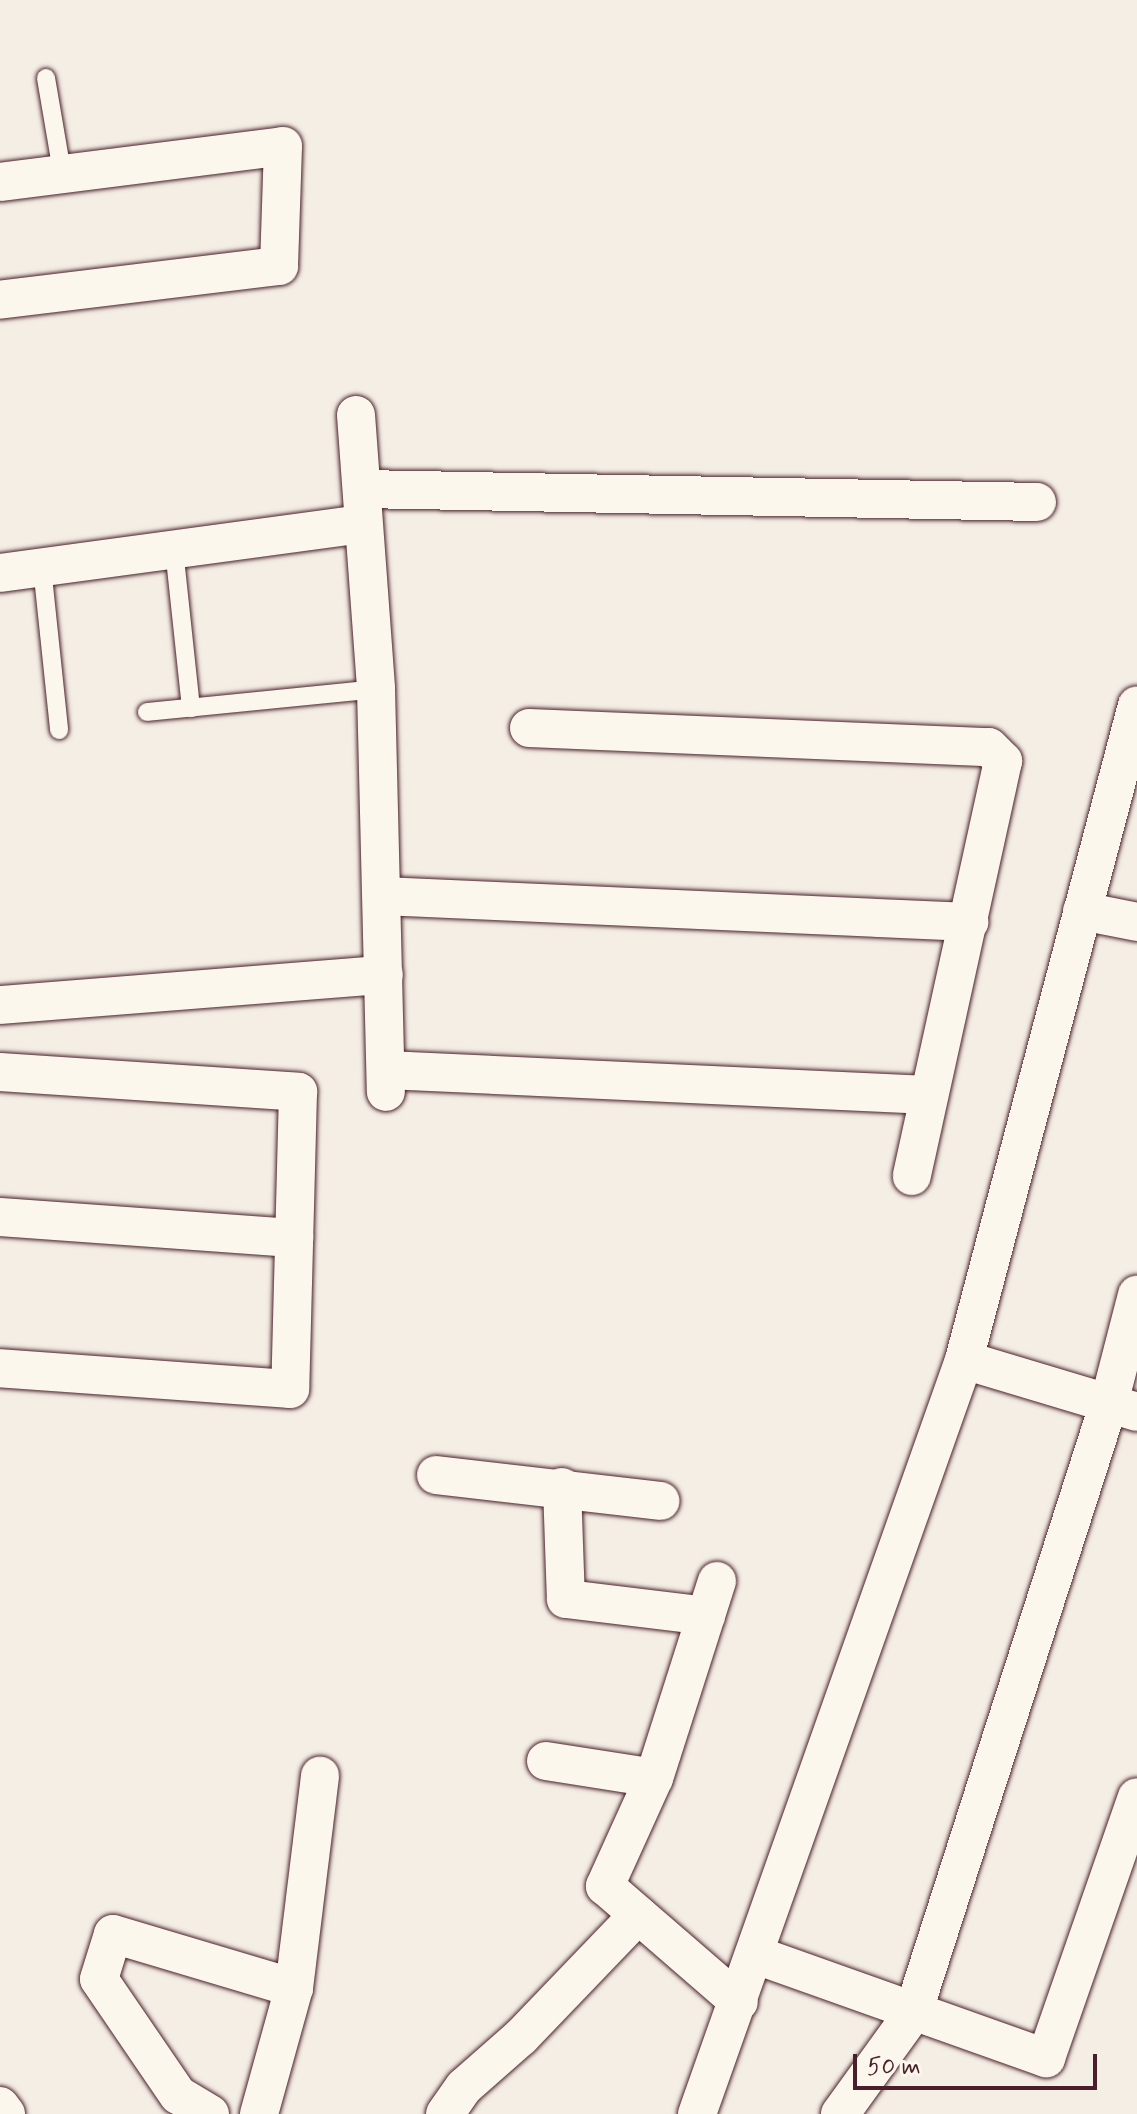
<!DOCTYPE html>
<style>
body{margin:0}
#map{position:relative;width:1137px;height:2114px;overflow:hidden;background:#f4eee4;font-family:Mynerve,sans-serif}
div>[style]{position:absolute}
.roads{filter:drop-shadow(0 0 2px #4a1f2b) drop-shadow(0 0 2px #4a1f2b)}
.lane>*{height:18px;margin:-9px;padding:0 9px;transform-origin:9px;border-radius:9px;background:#fbf7ec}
.street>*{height:38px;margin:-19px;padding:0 19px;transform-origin:19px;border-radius:19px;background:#fbf7ec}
span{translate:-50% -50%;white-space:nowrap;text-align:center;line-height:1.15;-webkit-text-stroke:8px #fbf7ec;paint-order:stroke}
.scale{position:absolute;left:853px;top:2054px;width:244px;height:36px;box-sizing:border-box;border:4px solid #4a1f2b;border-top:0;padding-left:10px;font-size:24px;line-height:28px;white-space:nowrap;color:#4a1f2b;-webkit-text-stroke:6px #fbf7ec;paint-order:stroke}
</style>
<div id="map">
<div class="roads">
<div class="lane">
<i style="left:46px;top:78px;width:95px;rotate:80.3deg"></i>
<i style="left:174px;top:549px;width:160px;rotate:83.9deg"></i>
<i style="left:42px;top:567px;width:164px;rotate:84deg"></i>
<i style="left:147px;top:712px;width:230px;rotate:-5.7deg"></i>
</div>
<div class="street">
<i style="left:0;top:182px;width:285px;rotate:-7.2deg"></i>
<i style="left:283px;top:146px;width:120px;rotate:91.9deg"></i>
<i style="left:279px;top:266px;width:281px;rotate:173.1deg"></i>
<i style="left:356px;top:415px;width:275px;rotate:85.8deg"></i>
<i style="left:376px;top:689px;width:403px;rotate:88.6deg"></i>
<i style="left:362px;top:489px;width:675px;rotate:1.1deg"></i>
<i style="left:0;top:573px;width:364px;rotate:-7.7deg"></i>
<i style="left:529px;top:728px;width:460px;rotate:2.4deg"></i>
<i style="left:989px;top:747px;width:20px;rotate:45deg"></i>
<i style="left:1003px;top:761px;width:425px;rotate:102.4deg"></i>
<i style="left:382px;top:896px;width:588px;rotate:2.54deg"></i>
<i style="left:1082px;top:911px;width:56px;rotate:11.3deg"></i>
<i style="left:0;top:1005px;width:385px;rotate:-4.5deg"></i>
<i style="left:386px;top:1070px;width:543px;rotate:2.64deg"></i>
<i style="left:0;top:1072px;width:299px;rotate:3.8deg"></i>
<i style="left:298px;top:1092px;width:297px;rotate:91.5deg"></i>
<i style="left:290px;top:1389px;width:291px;rotate:-175.9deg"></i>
<i style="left:0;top:1217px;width:295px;rotate:4.1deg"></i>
<i style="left:964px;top:1360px;width:181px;rotate:16.7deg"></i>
<i style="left:436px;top:1475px;width:226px;rotate:6.6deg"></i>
<i style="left:562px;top:1487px;width:112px;rotate:88deg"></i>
<i style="left:566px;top:1599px;width:141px;rotate:6.9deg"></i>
<i style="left:717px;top:1581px;width:207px;rotate:107.7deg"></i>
<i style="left:654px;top:1778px;width:119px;rotate:114.4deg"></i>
<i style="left:605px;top:1886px;width:177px;rotate:40.9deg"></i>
<i style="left:546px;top:1761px;width:109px;rotate:8.9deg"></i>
<i style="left:756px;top:1955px;width:308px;rotate:19.6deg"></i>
<i style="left:1046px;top:2058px;width:276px;rotate:-70.8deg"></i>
<i style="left:0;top:2106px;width:10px;rotate:53deg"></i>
<i style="left:210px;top:2114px;width:37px;rotate:-149deg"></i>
<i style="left:178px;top:2095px;width:140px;rotate:-124.3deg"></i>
<i style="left:99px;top:1979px;width:47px;rotate:-72.7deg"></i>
<i style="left:113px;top:1934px;width:189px;rotate:16.6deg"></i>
<i style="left:259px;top:2114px;width:131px;rotate:-74.5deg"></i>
<i style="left:294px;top:1988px;width:214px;rotate:-83deg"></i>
<i style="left:445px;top:2114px;width:33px;rotate:-55deg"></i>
<i style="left:464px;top:2087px;width:76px;rotate:-41.3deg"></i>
<i style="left:521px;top:2037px;width:169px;rotate:-46.2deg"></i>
<i style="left:697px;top:2114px;width:800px;rotate:-70.5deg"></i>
<i style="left:964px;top:1360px;width:677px;rotate:-75.2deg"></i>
<i style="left:840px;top:2114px;width:125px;rotate:-54.1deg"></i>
<i style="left:913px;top:2013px;width:641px;rotate:-72.19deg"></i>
<i style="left:1109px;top:1403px;width:112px;rotate:-75.5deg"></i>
</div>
</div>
<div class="scale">50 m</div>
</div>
